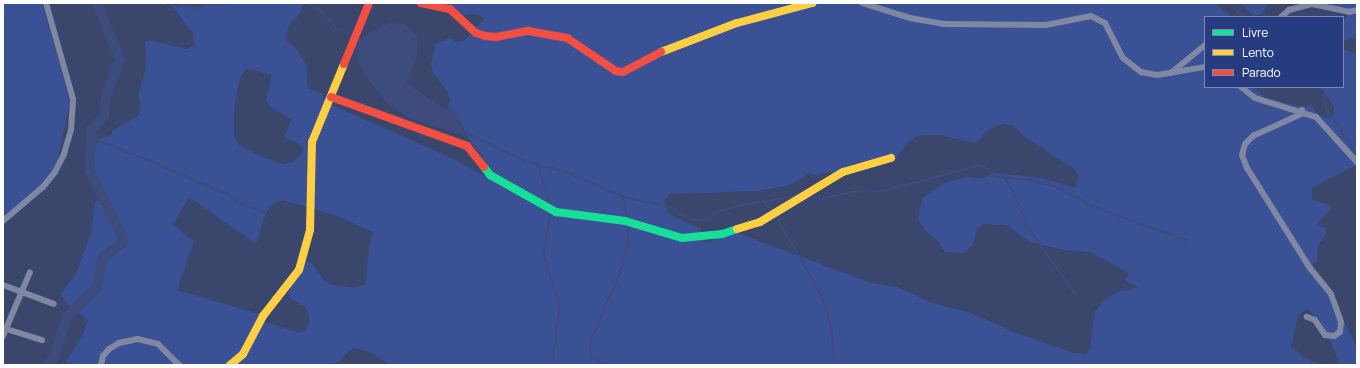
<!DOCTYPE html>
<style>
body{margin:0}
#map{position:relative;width:1360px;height:368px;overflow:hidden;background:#3a466c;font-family:Manrope,sans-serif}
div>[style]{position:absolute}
.green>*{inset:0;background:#3a5196}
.water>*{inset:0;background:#3d4b7d}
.stream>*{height:1.5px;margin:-0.75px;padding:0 0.75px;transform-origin:0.75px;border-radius:0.75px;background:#3d4b7d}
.river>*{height:10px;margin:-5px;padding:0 5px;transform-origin:5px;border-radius:5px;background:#3d4b7d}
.street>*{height:6px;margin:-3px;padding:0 3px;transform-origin:3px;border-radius:3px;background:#8087a2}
.fast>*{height:8px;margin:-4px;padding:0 4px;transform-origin:4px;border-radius:4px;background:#16e098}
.slow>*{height:8px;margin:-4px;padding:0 4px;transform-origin:4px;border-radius:4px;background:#ffcf43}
.jam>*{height:8px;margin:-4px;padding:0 4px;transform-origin:4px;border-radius:4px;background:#f24e42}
span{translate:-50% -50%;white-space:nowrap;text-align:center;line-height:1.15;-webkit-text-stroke:4px #263b80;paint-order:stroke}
.frame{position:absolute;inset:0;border:4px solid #fff;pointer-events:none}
.legend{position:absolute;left:1204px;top:16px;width:140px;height:72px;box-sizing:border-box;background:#263b80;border:1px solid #7d89b3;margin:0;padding:5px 7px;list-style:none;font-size:12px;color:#fff}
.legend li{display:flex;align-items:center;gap:8px;height:20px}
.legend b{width:20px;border:1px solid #7d89b3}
</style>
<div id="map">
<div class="green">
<i style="clip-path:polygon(3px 3px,42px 3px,70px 101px,54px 179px,3px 220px)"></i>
<i style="clip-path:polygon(evenodd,222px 3px,304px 3px,301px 12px,289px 25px,286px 36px,286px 40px,298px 51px,306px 65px,308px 88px,321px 93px,332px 105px,456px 160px,490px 179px,492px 176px,489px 166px,466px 135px,457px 113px,448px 108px,450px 99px,447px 91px,433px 73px,431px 64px,436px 44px,450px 38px,456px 42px,464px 41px,485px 18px,476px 14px,460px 15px,447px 3px,1214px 3px,1232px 17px,1205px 17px,1205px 87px,1253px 87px,1266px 98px,1289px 104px,1306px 107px,1311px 105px,1319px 115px,1329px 118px,1334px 116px,1334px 106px,1320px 87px,1343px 87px,1343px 49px,1357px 54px,1357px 167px,1354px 166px,1312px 188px,1312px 200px,1328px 204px,1331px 209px,1318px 222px,1319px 226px,1326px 228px,1326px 235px,1318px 245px,1317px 262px,1308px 268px,1329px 292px,1342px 317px,1357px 348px,1357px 365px,1335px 365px,1339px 362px,1327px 333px,1317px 317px,1306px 309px,1298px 316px,1291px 347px,1307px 359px,1323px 365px,390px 365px,370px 352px,353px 348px,338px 362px,330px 365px,69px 365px,66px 361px,82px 337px,88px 320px,67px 304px,61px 294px,76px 274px,91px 233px,95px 202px,101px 200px,101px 193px,93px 177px,90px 154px,100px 138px,112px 135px,112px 131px,139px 115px,141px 103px,138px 97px,146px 67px,145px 43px,148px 40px,186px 49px,194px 46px,193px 33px,171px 5px,196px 7px,222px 3px,246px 68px,272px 75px,266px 100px,271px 107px,291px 119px,285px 137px,301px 145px,303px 151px,294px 162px,283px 164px,257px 155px,238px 144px,234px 137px,234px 108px,240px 78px,246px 68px,222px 3px,1003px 124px,1013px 125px,1025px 137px,1075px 169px,1079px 176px,1075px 188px,1041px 178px,995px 173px,982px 178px,968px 177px,944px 183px,923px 198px,918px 219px,925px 231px,936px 239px,945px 252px,963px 253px,967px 250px,973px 245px,977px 229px,984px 224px,1006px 225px,1032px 243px,1071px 251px,1090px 252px,1129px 273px,1125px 280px,1138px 287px,1118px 292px,1104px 301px,1095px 311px,1090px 348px,1087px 354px,1073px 353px,1014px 332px,971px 313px,930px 302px,897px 287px,871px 283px,735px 232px,715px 238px,710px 243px,703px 240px,701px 229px,671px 215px,665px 205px,664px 200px,670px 194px,758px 191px,789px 185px,804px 178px,808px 173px,817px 175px,829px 172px,838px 174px,847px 171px,853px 163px,890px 160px,896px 159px,907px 143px,917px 136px,940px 135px,975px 143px,991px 128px,1003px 124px,222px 3px,189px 197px,256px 244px,266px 213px,272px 204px,283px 200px,335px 215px,373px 232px,369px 246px,366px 284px,356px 288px,332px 285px,323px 279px,311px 263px,303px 259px,288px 293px,289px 298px,304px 306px,308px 313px,309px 322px,306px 330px,300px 333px,262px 321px,265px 316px,177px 290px,194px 241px,173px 225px,189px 197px)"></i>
<i style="clip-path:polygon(1240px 3px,1269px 3px,1262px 14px,1254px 16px)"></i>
<i style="clip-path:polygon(1325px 3px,1357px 3px,1357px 39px,1352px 38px,1343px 41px,1343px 21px,1353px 12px)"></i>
</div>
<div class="water">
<i style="clip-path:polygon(388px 23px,405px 24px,418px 37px,417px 55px,407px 83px,438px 105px,457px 112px,465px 136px,409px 118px,389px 105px,369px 81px,358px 61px,356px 47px,359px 39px)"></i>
</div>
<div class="stream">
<i style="left:162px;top:3px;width:13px;rotate:39deg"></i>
<i style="left:172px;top:11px;width:14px;rotate:-30deg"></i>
<i style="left:184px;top:4px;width:14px;rotate:25deg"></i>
<i style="left:197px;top:10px;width:9px;rotate:-32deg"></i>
<i style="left:205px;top:5px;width:31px;rotate:-4deg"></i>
<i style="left:308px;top:3px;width:15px;rotate:32deg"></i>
<i style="left:321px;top:11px;width:25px;rotate:47deg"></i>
<i style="left:338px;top:29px;width:12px;rotate:24deg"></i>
<i style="left:1232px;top:3px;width:17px;rotate:54deg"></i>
<i style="left:1325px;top:87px;width:21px;rotate:87deg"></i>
<i style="left:1326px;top:108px;width:55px;rotate:56deg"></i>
<i style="left:464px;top:132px;width:68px;rotate:25.4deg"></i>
<i style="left:525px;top:161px;width:43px;rotate:14.7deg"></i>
<i style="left:567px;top:172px;width:59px;rotate:24deg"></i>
<i style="left:621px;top:196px;width:50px;rotate:12.7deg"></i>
<i style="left:670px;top:207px;width:25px;rotate:32deg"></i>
<i style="left:691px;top:220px;width:15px"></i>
<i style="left:706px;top:220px;width:17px;rotate:-33deg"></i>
<i style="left:720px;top:211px;width:17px;rotate:-17deg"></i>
<i style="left:736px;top:206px;width:62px;rotate:-9.3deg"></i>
<i style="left:90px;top:137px;width:62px;rotate:21.6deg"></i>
<i style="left:148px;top:160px;width:88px;rotate:23.4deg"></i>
<i style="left:229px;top:195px;width:16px;rotate:35deg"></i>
<i style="left:242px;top:204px;width:24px;rotate:19deg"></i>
<i style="left:538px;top:164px;width:42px;rotate:73.3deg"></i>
<i style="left:1006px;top:179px;width:20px;rotate:60deg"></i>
<i style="left:1016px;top:196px;width:32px;rotate:70deg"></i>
<i style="left:1027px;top:226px;width:86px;rotate:54.5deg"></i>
<i style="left:623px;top:197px;width:21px;rotate:76deg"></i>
<i style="left:810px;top:197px;width:9px;rotate:13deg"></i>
<i style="left:819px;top:199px;width:33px;rotate:-12deg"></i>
<i style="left:851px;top:192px;width:34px;rotate:-2deg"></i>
<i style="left:885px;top:191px;width:99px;rotate:-15.2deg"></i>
<i style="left:981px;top:165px;width:21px;rotate:35deg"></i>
<i style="left:998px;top:177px;width:33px;rotate:5deg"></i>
<i style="left:1031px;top:180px;width:25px;rotate:14deg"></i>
<i style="left:1055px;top:186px;width:42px;rotate:28.4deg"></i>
<i style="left:1092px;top:206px;width:100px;rotate:19.9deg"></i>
<i style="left:762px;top:201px;width:13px;rotate:42deg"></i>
<i style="left:551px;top:213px;width:43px;rotate:99.5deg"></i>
<i style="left:544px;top:255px;width:53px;rotate:72.6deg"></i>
<i style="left:560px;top:306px;width:59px;rotate:96.8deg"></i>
<i style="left:777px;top:217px;width:91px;rotate:60.3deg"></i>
<i style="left:822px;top:296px;width:34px;rotate:73deg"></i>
<i style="left:832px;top:329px;width:36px;rotate:85deg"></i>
<i style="left:605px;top:365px;width:15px;rotate:-152deg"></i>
<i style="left:592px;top:358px;width:11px;rotate:-105deg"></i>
<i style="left:589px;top:347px;width:49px;rotate:-68.6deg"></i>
<i style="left:607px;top:301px;width:16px;rotate:-60deg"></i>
<i style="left:615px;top:287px;width:42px;rotate:-72deg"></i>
<i style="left:628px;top:247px;width:21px;rotate:-87deg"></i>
</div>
<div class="river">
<i style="left:48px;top:365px;width:10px;rotate:-53deg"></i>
<i style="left:54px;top:357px;width:42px;rotate:-72deg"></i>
<i style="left:67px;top:317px;width:41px;rotate:-45deg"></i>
<i style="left:96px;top:288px;width:31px;rotate:-77deg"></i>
<i style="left:103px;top:258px;width:24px;rotate:-38deg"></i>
<i style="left:122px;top:243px;width:5px;rotate:-79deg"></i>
<i style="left:123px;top:238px;width:75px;rotate:-116.2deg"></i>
<i style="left:90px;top:171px;width:41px;rotate:-88.6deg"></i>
<i style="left:91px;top:130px;width:19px;rotate:-47deg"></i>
<i style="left:104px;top:116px;width:20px;rotate:-84deg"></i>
<i style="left:106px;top:96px;width:39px;rotate:-69deg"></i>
<i style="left:120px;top:60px;width:61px;rotate:-112deg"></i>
</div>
<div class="street">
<i style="left:862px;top:3px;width:50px;rotate:17.4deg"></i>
<i style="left:910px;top:18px;width:34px;rotate:10deg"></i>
<i style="left:943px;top:24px;width:103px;rotate:0.6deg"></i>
<i style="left:1046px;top:25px;width:46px;rotate:-11.3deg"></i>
<i style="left:1091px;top:16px;width:16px;rotate:27deg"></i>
<i style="left:1105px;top:23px;width:39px;rotate:63deg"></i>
<i style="left:1123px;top:58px;width:23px;rotate:38deg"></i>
<i style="left:1141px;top:72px;width:16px;rotate:11deg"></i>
<i style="left:1157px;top:75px;width:49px;rotate:-9.5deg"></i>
<i style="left:1281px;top:17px;width:11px;rotate:-41deg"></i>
<i style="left:1289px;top:10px;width:24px;rotate:-15deg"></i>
<i style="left:1312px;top:4px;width:38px;rotate:12deg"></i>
<i style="left:1349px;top:12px;width:8px;rotate:-14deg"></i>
<i style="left:1171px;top:73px;width:44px;rotate:-39.5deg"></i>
<i style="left:1241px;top:87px;width:18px;rotate:38deg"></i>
<i style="left:1255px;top:98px;width:64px;rotate:17.3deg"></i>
<i style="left:1316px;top:117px;width:61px;rotate:47.7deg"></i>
<i style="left:1302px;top:110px;width:4px;rotate:104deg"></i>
<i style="left:1301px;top:114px;width:53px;rotate:155.4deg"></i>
<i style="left:1253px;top:136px;width:11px;rotate:135deg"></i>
<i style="left:1245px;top:144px;width:11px;rotate:105deg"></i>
<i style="left:1242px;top:155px;width:14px;rotate:69deg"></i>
<i style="left:1247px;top:168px;width:118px;rotate:57.8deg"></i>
<i style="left:1310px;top:268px;width:33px;rotate:51deg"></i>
<i style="left:1331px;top:294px;width:30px;rotate:70deg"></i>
<i style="left:1341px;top:322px;width:10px;rotate:96deg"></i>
<i style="left:1340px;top:332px;width:7px;rotate:146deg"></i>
<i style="left:1334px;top:336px;width:9px;rotate:-174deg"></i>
<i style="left:1325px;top:335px;width:18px;rotate:-124deg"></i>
<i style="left:1315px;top:320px;width:9px;rotate:-159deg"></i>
<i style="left:3px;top:221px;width:52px;rotate:-40.4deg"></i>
<i style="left:43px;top:187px;width:19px;rotate:-51deg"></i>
<i style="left:55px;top:172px;width:20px;rotate:-63deg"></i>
<i style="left:64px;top:154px;width:25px;rotate:-74deg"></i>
<i style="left:71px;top:130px;width:31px;rotate:-86deg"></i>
<i style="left:73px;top:99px;width:100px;rotate:-105.7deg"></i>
<i style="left:3px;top:285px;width:54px;rotate:20.4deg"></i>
<i style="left:3px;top:328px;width:41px;rotate:17.1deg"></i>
<i style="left:3px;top:336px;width:69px;rotate:-67.1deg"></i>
<i style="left:101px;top:365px;width:9px;rotate:-77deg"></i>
<i style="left:103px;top:356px;width:9px;rotate:-49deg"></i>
<i style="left:109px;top:349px;width:12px;rotate:-31deg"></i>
<i style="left:119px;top:343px;width:19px;rotate:-12deg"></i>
<i style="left:138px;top:339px;width:21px;rotate:14deg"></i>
<i style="left:158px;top:344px;width:30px;rotate:45deg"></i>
</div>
<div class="fast">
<i style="left:484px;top:167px;width:10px;rotate:53deg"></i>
<i style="left:490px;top:175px;width:76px;rotate:29.3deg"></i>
<i style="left:556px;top:212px;width:70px;rotate:7.4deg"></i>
<i style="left:625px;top:221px;width:59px;rotate:16.6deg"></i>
<i style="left:682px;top:238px;width:40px;rotate:-5.7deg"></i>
<i style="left:722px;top:234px;width:16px;rotate:-18deg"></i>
</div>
<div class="slow">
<i style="left:661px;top:52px;width:81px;rotate:-20.9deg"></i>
<i style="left:737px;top:23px;width:78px;rotate:-14.9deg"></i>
<i style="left:737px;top:229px;width:24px;rotate:-17deg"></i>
<i style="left:760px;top:222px;width:97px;rotate:-31.1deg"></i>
<i style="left:843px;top:172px;width:50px;rotate:-16.3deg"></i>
<i style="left:230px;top:365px;width:17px;rotate:-40deg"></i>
<i style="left:243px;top:354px;width:43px;rotate:-62.2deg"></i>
<i style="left:263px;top:316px;width:58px;rotate:-52deg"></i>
<i style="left:299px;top:270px;width:41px;rotate:-74.6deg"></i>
<i style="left:310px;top:230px;width:88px;rotate:-88.7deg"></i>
<i style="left:312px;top:142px;width:84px;rotate:-67.7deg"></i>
</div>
<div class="jam">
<i style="left:421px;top:3px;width:30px;rotate:12deg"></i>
<i style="left:450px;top:9px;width:35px;rotate:43deg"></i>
<i style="left:476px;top:33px;width:9px;rotate:18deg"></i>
<i style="left:485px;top:36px;width:11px;rotate:5deg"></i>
<i style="left:496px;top:37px;width:33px;rotate:-11deg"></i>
<i style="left:528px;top:31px;width:40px;rotate:10deg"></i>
<i style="left:567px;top:38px;width:59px;rotate:34deg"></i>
<i style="left:616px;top:71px;width:7px;rotate:8deg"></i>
<i style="left:623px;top:72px;width:43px;rotate:-27.8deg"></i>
<i style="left:344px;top:64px;width:66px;rotate:-67.7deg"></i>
<i style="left:331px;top:97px;width:145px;rotate:19.8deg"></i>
<i style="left:467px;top:146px;width:27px;rotate:51deg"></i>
</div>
<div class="frame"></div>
<ul class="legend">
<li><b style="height:5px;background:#16e098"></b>Livre</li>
<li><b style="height:5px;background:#ffcf43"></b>Lento</li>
<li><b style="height:5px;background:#f24e42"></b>Parado</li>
</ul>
</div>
